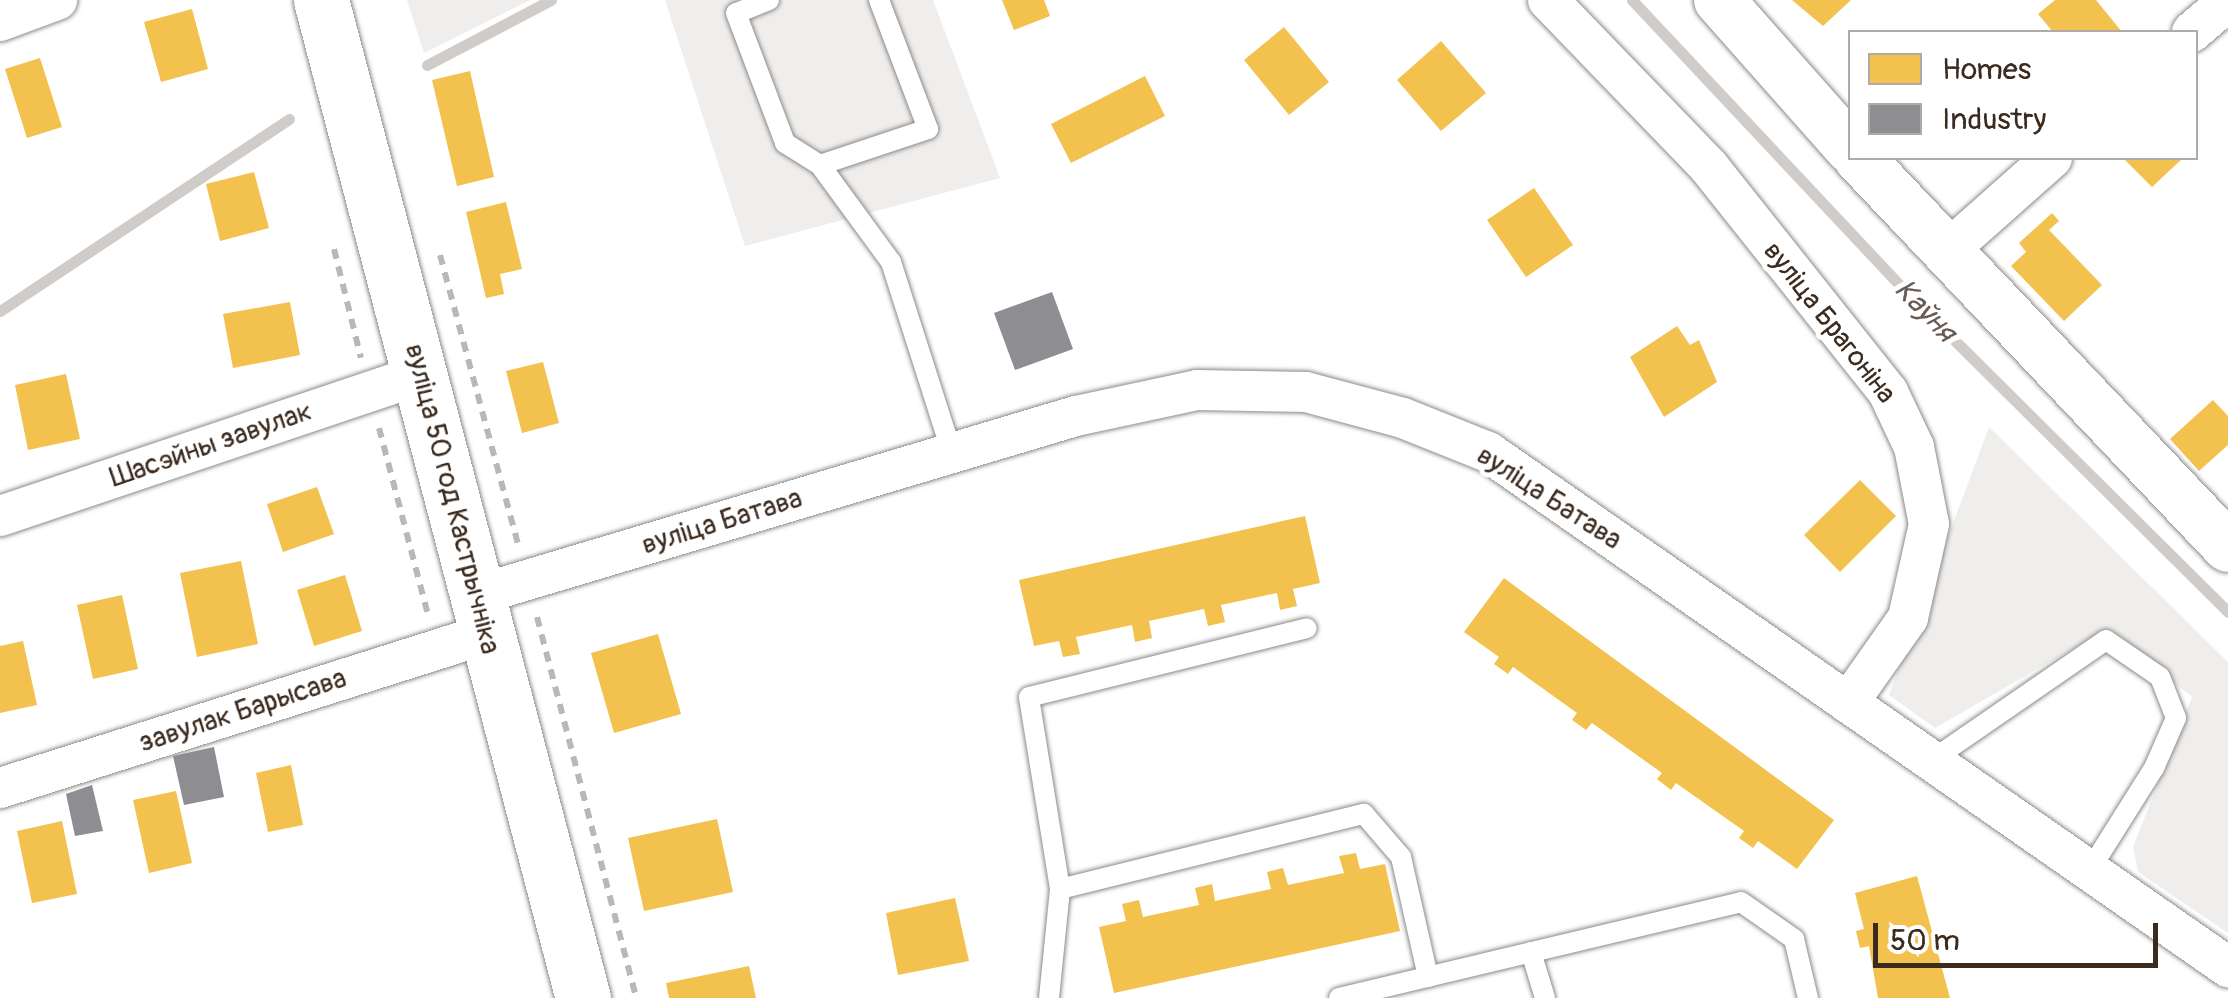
<!DOCTYPE html>
<meta charset="utf-8">
<style>
body{margin:0}
#map{position:relative;width:2228px;height:998px;overflow:hidden;background:#fff;font-family:Pangolin,sans-serif}
div>[style]{position:absolute}
.built>*{inset:0;background:#efeeed}
.homes>*{inset:0;background:#f2c14e}
.industry>*{inset:0;background:#8d8d92}
.stream>*{height:11px;margin:-5.5px;padding:0 5.5px;transform-origin:5.5px;border-radius:5.5px;background:#d0ccca}
.path>*{height:6px;margin-top:-3px;transform-origin:0;background:repeating-linear-gradient(90deg,#b9b8b6 0 10px,transparent 0 18px)}
.roads{filter:drop-shadow(0 0 2px #8e8b88) drop-shadow(0 0 2px #8e8b88)}
.service>*{height:20px;margin:-10px;padding:0 10px;transform-origin:10px;border-radius:10px;background:#fff}
.minor>*{height:40px;margin:-20px;padding:0 20px;transform-origin:20px;border-radius:20px;background:#fff}
.tertiary>*{height:50px;margin:-25px;padding:0 25px;transform-origin:25px;border-radius:25px;background:#fff}
.secondary>*{height:55px;margin:-27.5px;padding:0 27.5px;transform-origin:27.5px;border-radius:27.5px;background:#fff}
span{translate:-50% -50%;white-space:nowrap;text-align:center;line-height:1.15;-webkit-text-stroke:10px #fff;paint-order:stroke}
.street-label{font-size:28px;color:#3b2a1e}
.water-label{font-size:30px;color:#685b52;font-style:italic}
.legend{position:absolute;left:1848px;top:30px;width:350px;height:130px;box-sizing:border-box;background:#fff;border:2px solid #b1aaa5;margin:0;padding:12px 18px;list-style:none;font-size:30px;color:#3b2a1e}
.legend li{display:flex;align-items:center;gap:20px;height:50px}
.legend b{width:50px;border:2px solid #b1aaa5}
.scale{position:absolute;left:1873px;top:923px;width:285px;height:45px;box-sizing:border-box;border:5px solid #3b2a1e;border-top:0;padding-left:12px;font-size:30px;line-height:35px;white-space:nowrap;color:#3b2a1e;-webkit-text-stroke:8px #fff;paint-order:stroke}
</style>
<div id="map">
<div class="built">
<i style="clip-path:polygon(407px 0,530px 0,424px 53px)"></i>
<i style="clip-path:polygon(665px 0,933px 0,1000px 178px,745px 246px)"></i>
<i style="clip-path:polygon(1989px 427px,2228px 662px,2228px 933px,2138px 872px,2133px 847px,2192px 697px,2107px 629px,1935px 728px,1889px 695px)"></i>
</div>
<div class="homes">
<i style="clip-path:polygon(1002px 0,1044px 0,1050px 16px,1014px 30px)"></i>
<i style="clip-path:polygon(1792px 0,1851px 0,1823px 26px)"></i>
<i style="clip-path:polygon(2055px 0,2096px 0,2122px 32px,2053px 32px,2038px 14px)"></i>
<i style="clip-path:polygon(192px 9px,208px 69px,161px 82px,144px 22px)"></i>
<i style="clip-path:polygon(1284px 27px,1329px 82px,1289px 115px,1244px 60px)"></i>
<i style="clip-path:polygon(1441px 41px,1486px 93px,1441px 131px,1397px 80px)"></i>
<i style="clip-path:polygon(40px 58px,62px 127px,27px 138px,5px 69px)"></i>
<i style="clip-path:polygon(470px 71px,494px 177px,457px 186px,432px 80px)"></i>
<i style="clip-path:polygon(1145px 76px,1165px 116px,1071px 163px,1051px 124px)"></i>
<i style="clip-path:polygon(2123px 158px,2183px 158px,2152px 187px)"></i>
<i style="clip-path:polygon(254px 172px,269px 228px,220px 241px,206px 184px)"></i>
<i style="clip-path:polygon(1534px 188px,1573px 245px,1526px 277px,1487px 220px)"></i>
<i style="clip-path:polygon(506px 202px,522px 269px,500px 274px,504px 294px,486px 298px,466px 212px)"></i>
<i style="clip-path:polygon(2052px 213px,2059px 221px,2049px 230px,2102px 285px,2064px 321px,2011px 266px,2026px 252px,2019px 243px)"></i>
<i style="clip-path:polygon(290px 302px,300px 355px,233px 368px,223px 314px)"></i>
<i style="clip-path:polygon(1677px 326px,1690px 345px,1699px 340px,1717px 382px,1664px 417px,1630px 357px)"></i>
<i style="clip-path:polygon(543px 362px,559px 423px,522px 433px,506px 371px)"></i>
<i style="clip-path:polygon(66px 374px,80px 439px,28px 450px,15px 385px)"></i>
<i style="clip-path:polygon(2213px 400px,2228px 416px,2228px 445px,2199px 471px,2170px 439px)"></i>
<i style="clip-path:polygon(1860px 480px,1896px 516px,1840px 572px,1804px 535px)"></i>
<i style="clip-path:polygon(317px 487px,334px 534px,283px 552px,267px 504px)"></i>
<i style="clip-path:polygon(1305px 516px,1320px 583px,1293px 589px,1297px 606px,1280px 610px,1277px 593px,1221px 605px,1225px 622px,1208px 626px,1204px 609px,1149px 621px,1152px 638px,1135px 642px,1132px 625px,1076px 637px,1080px 654px,1063px 657px,1059px 641px,1034px 646px,1019px 580px)"></i>
<i style="clip-path:polygon(241px 561px,258px 644px,197px 657px,180px 573px)"></i>
<i style="clip-path:polygon(345px 575px,362px 631px,314px 646px,297px 590px)"></i>
<i style="clip-path:polygon(1504px 578px,1834px 820px,1797px 869px,1758px 841px,1753px 848px,1739px 838px,1744px 831px,1676px 783px,1671px 790px,1657px 779px,1662px 773px,1592px 723px,1586px 730px,1572px 720px,1577px 713px,1513px 667px,1508px 674px,1494px 664px,1499px 657px,1464px 632px)"></i>
<i style="clip-path:polygon(122px 595px,138px 669px,93px 679px,77px 605px)"></i>
<i style="clip-path:polygon(658px 634px,681px 714px,614px 733px,591px 653px)"></i>
<i style="clip-path:polygon(23px 641px,37px 705px,0 713px,0 646px)"></i>
<i style="clip-path:polygon(291px 765px,303px 825px,268px 832px,256px 773px)"></i>
<i style="clip-path:polygon(176px 791px,192px 863px,149px 873px,133px 800px)"></i>
<i style="clip-path:polygon(717px 819px,733px 892px,644px 911px,628px 838px)"></i>
<i style="clip-path:polygon(62px 821px,77px 894px,32px 903px,17px 831px)"></i>
<i style="clip-path:polygon(1356px 853px,1360px 869px,1385px 864px,1400px 931px,1114px 993px,1099px 927px,1126px 921px,1122px 904px,1139px 900px,1143px 917px,1199px 905px,1195px 888px,1212px 884px,1215px 901px,1271px 889px,1267px 872px,1283px 868px,1288px 885px,1344px 873px,1339px 856px)"></i>
<i style="clip-path:polygon(1917px 876px,1950px 998px,1878px 998px,1869px 946px,1860px 948px,1856px 931px,1864px 929px,1855px 893px)"></i>
<i style="clip-path:polygon(955px 898px,969px 961px,898px 975px,886px 913px)"></i>
<i style="clip-path:polygon(749px 966px,756px 998px,669px 998px,666px 983px)"></i>
</div>
<div class="industry">
<i style="clip-path:polygon(1052px 292px,1073px 349px,1015px 370px,994px 313px)"></i>
<i style="clip-path:polygon(214px 747px,224px 797px,184px 805px,173px 756px)"></i>
<i style="clip-path:polygon(92px 785px,103px 831px,75px 836px,66px 794px)"></i>
</div>
<div class="stream">
<i style="left:1632px;top:0;width:415px;rotate:46.8deg"></i>
<i style="left:1916px;top:302px;width:440px;rotate:44.8deg"></i>
<i style="left:427px;top:65px;width:140px;rotate:-27.7deg"></i>
<i style="left:0;top:311px;width:347px;rotate:-33.6deg"></i>
</div>
<div class="path">
<i style="left:334px;top:249px;width:112px;rotate:76.1deg"></i>
<i style="left:440px;top:255px;width:302px;rotate:74.9deg"></i>
<i style="left:379px;top:428px;width:193px;rotate:75.3deg"></i>
<i style="left:537px;top:617px;width:394px;rotate:75.4deg"></i>
</div>
<div class="roads">
<div class="service">
<i style="left:769px;top:0;width:35px;rotate:158deg"></i>
<i style="left:736px;top:13px;width:139px;rotate:69.3deg"></i>
<i style="left:785px;top:143px;width:41px;rotate:32.2deg"></i>
<i style="left:820px;top:165px;width:120px;rotate:53.8deg"></i>
<i style="left:891px;top:262px;width:201px;rotate:72.3deg"></i>
<i style="left:820px;top:165px;width:114px;rotate:-18.4deg"></i>
<i style="left:928px;top:129px;width:138px;rotate:-110.8deg"></i>
<i style="left:1932px;top:760px;width:211px;rotate:-34.6deg"></i>
<i style="left:2106px;top:640px;width:65px;rotate:34.4deg"></i>
<i style="left:2160px;top:677px;width:44px;rotate:68.7deg"></i>
<i style="left:2176px;top:718px;width:55px;rotate:113.7deg"></i>
<i style="left:2154px;top:768px;width:118px;rotate:122.2deg"></i>
<i style="left:1060px;top:889px;width:313px;rotate:-13.9deg"></i>
<i style="left:1364px;top:814px;width:57px;rotate:49.3deg"></i>
<i style="left:1401px;top:857px;width:123px;rotate:77.3deg"></i>
<i style="left:1531px;top:952px;width:48px;rotate:73.1deg"></i>
<i style="left:1049px;top:998px;width:110px;rotate:-84.2deg"></i>
<i style="left:1060px;top:889px;width:194px;rotate:-99.2deg"></i>
<i style="left:1029px;top:697px;width:286px;rotate:-13.9deg"></i>
<i style="left:1339px;top:998px;width:413px;rotate:-13.4deg"></i>
<i style="left:1741px;top:902px;width:65px;rotate:34.9deg"></i>
<i style="left:1794px;top:939px;width:61px;rotate:76.7deg"></i>
</div>
<div class="minor">
<i style="left:1548px;top:0;width:232px;rotate:46deg"></i>
<i style="left:1709px;top:167px;width:288px;rotate:51.5deg"></i>
<i style="left:1888px;top:392px;width:61px;rotate:64.7deg"></i>
<i style="left:1914px;top:447px;width:78px;rotate:79deg"></i>
<i style="left:1929px;top:524px;width:96px;rotate:102.6deg"></i>
<i style="left:1908px;top:618px;width:104px;rotate:125.2deg"></i>
<i style="left:0;top:21px;width:61px;rotate:-20.2deg"></i>
<i style="left:2192px;top:32px;width:48px;rotate:-40.7deg"></i>
<i style="left:1945px;top:253px;width:143px;rotate:-41.6deg"></i>
<i style="left:0;top:516px;width:445px;rotate:-18.6deg"></i>
<i style="left:477px;top:595px;width:625px;rotate:-16.64deg"></i>
<i style="left:1076px;top:416px;width:124px;rotate:-12.1deg"></i>
<i style="left:1197px;top:390px;width:109px;rotate:1.1deg"></i>
<i style="left:1306px;top:392px;width:100px;rotate:15deg"></i>
<i style="left:1403px;top:418px;width:92px;rotate:21.8deg"></i>
<i style="left:1488px;top:452px;width:902px;rotate:34.84deg"></i>
<i style="left:0;top:788px;width:510px;rotate:-17.58deg"></i>
</div>
<div class="tertiary">
<i style="left:1719px;top:0;width:198px;rotate:48.5deg"></i>
<i style="left:1859px;top:158px;width:536px;rotate:46.51deg"></i>
</div>
<div class="secondary">
<i style="left:321px;top:0;width:1032px;rotate:75.29deg"></i>
</div>
</div>
<div class="street-label">
<span style="left:1829px;top:323px;rotate:52deg">вуліца Брагоніна</span>
<span style="left:211px;top:445px;rotate:-19deg">Шасэйны завулак</span>
<span style="left:1549px;top:498px;rotate:33deg">вуліца Батава</span>
<span style="left:452px;top:499px;rotate:76deg">вуліца 50 год Кастрычніка</span>
<span style="left:722px;top:522px;rotate:-17deg">вуліца Батава</span>
<span style="left:243px;top:711px;rotate:-18deg">завулак Барысава</span>
</div>
<div class="water-label">
<span style="left:1925px;top:311px;rotate:46deg">Каўня</span>
</div>
<ul class="legend">
<li><b style="height:28px;background:#f2c14e"></b>Homes</li>
<li><b style="height:28px;background:#8d8d92"></b>Industry</li>
</ul>
<div class="scale">50 m</div>
</div>
